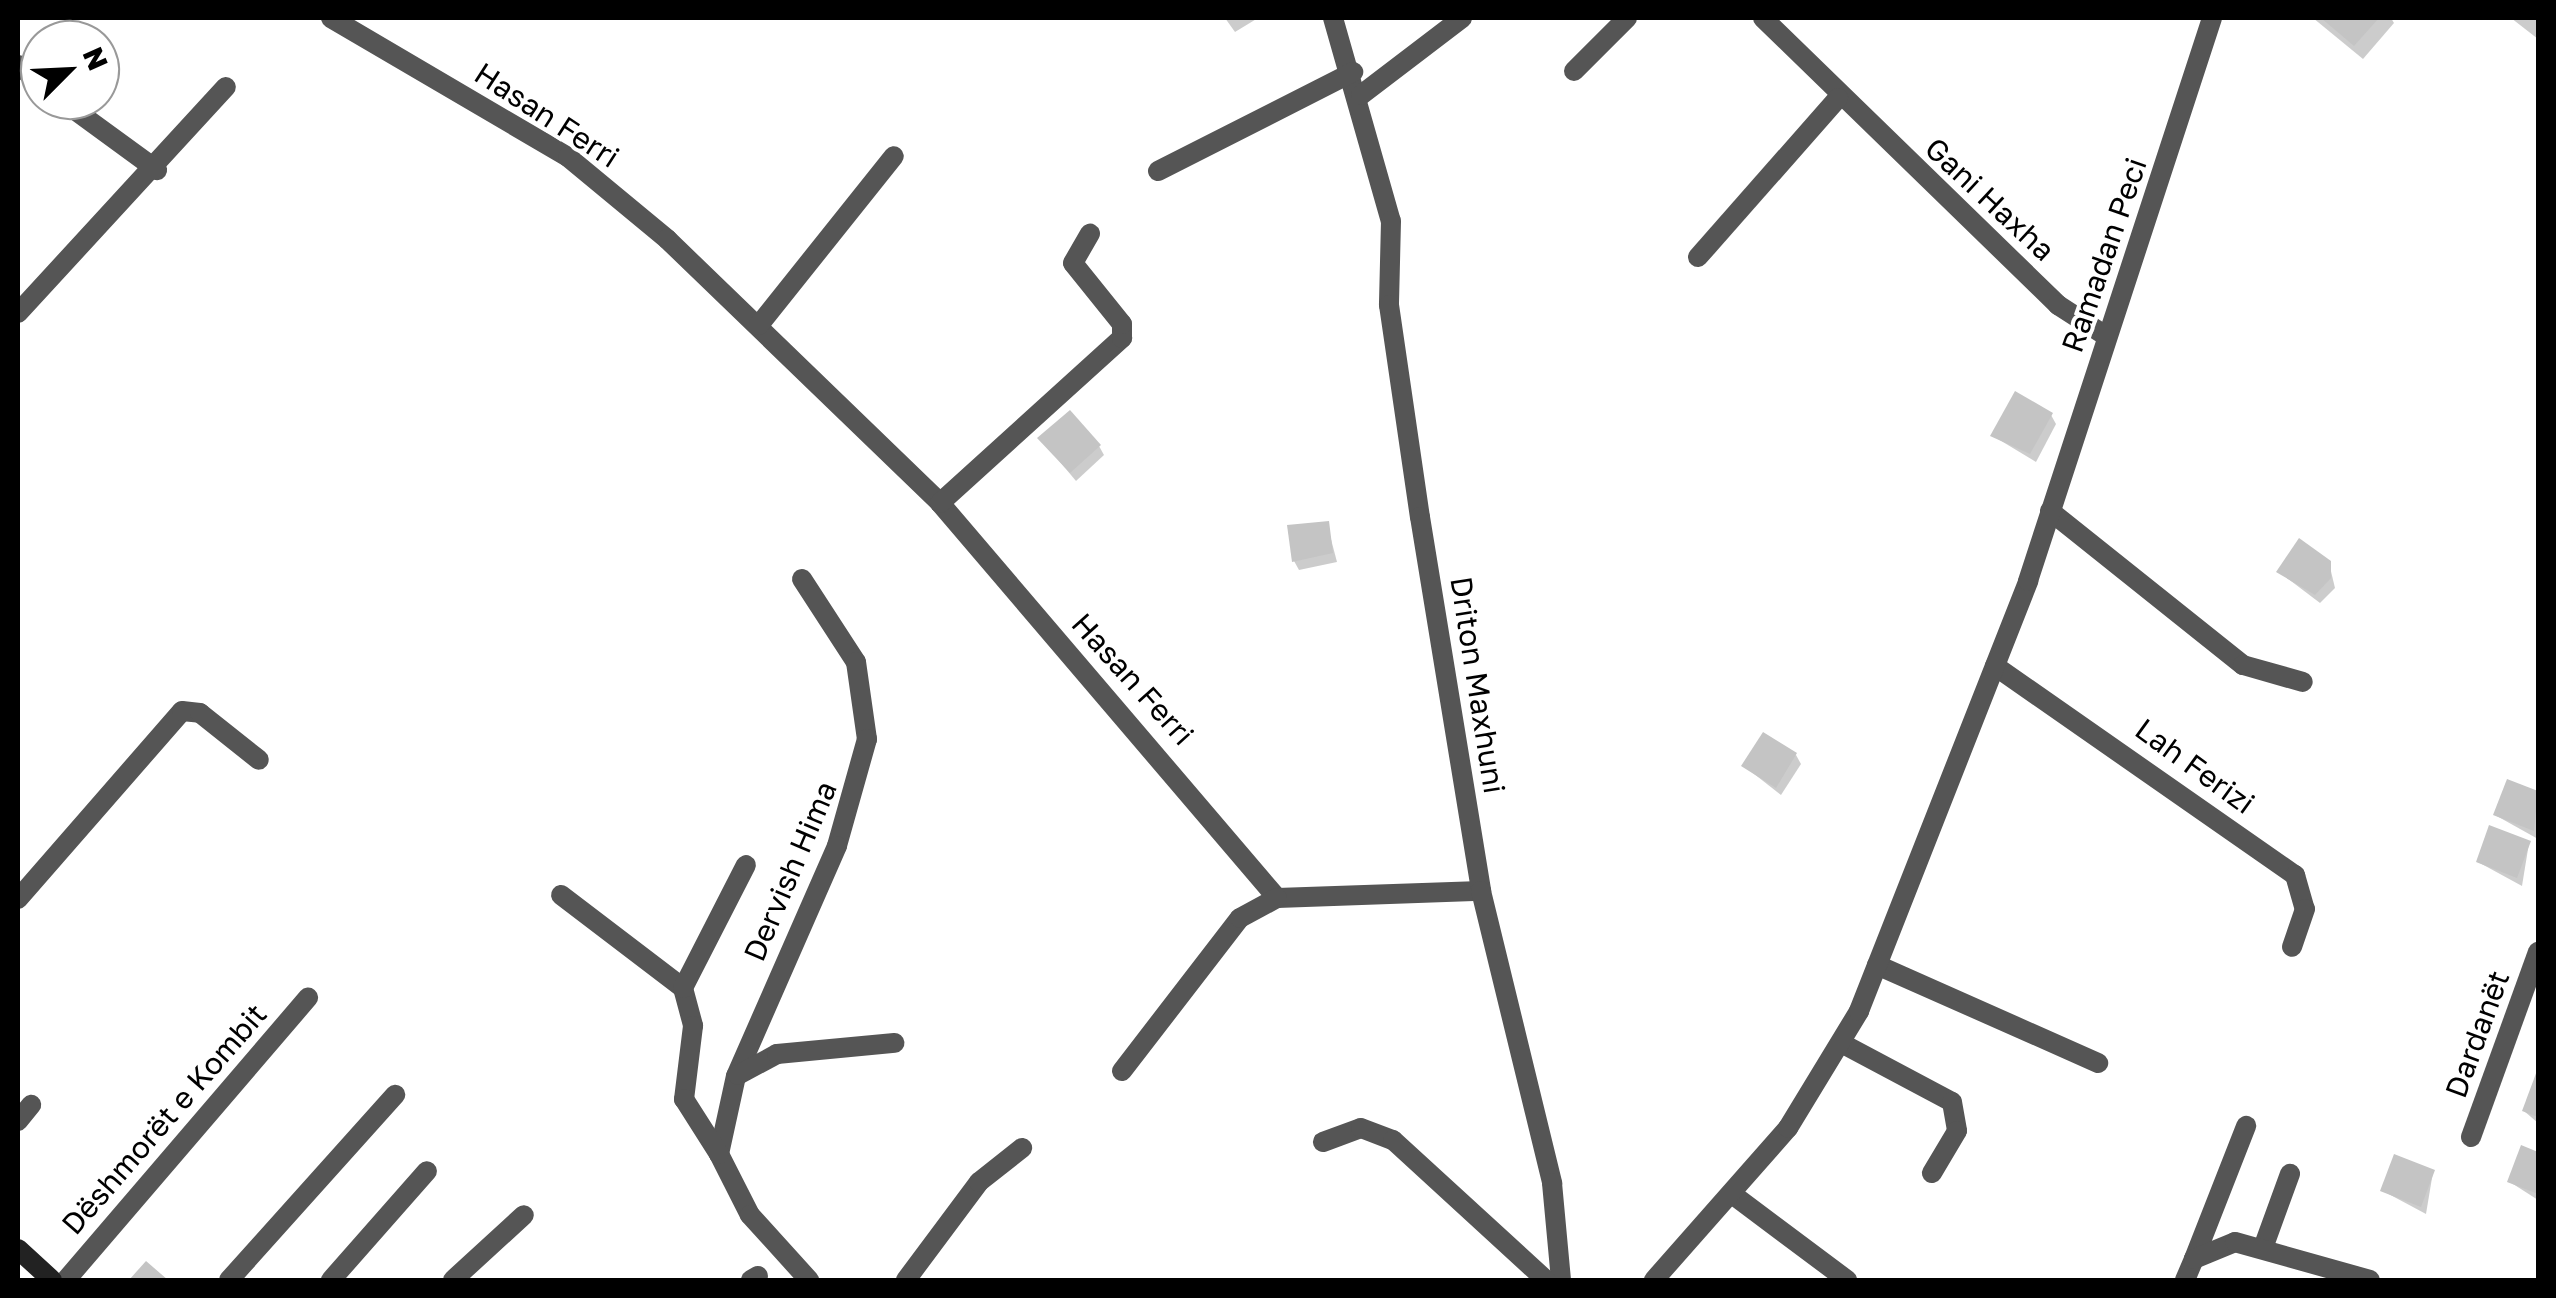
<!DOCTYPE html>
<meta charset="utf-8">
<style>
body{margin:0}
#map{position:relative;width:2556px;height:1298px;overflow:hidden;background:#fff;font-family:"Golos Text",sans-serif}
div>[style]{position:absolute}
.shadow>*{inset:0;background:#0003}
.building>*{inset:0;background:#c4c4c4}
.minor>*{height:20px;margin:-10px;padding:0 10px;transform-origin:10px;border-radius:10px;background:#555}
.secondary>*{height:20px;margin:-10px;padding:0 10px;transform-origin:10px;border-radius:10px;background:#222}
span{translate:-50% -50%;white-space:nowrap;text-align:center;line-height:1.15;-webkit-text-stroke:8px #fff;paint-order:stroke}
.street-label{font-size:30px;color:#000}
.frame{position:absolute;inset:0;border:20px solid #000;pointer-events:none}
.north{position:absolute;left:20px;top:20px;width:100px;height:100px;box-sizing:border-box;background:#fff;border:2px solid #999;border-radius:50%;rotate:66deg;font-size:28px;font-weight:700;line-height:40px;text-align:center;color:#000}
.north::after{content:'';display:block;margin:auto;width:35px;height:45px;background:#000;clip-path:polygon(50% 0,100% 100%,50% 72%,0 100%)}
</style>
<div id="map">
<div class="shadow">
<i style="clip-path:polygon(1225px 18px,1258px 18px,1235px 32px)"></i>
<i style="clip-path:polygon(2313px 18px,2391px 18px,2394px 23px,2363px 59px)"></i>
<i style="clip-path:polygon(2538px 18px,2538px 39px,2511px 18px)"></i>
<i style="clip-path:polygon(2051px 415px,2056px 424px,2036px 462px,1993px 436px)"></i>
<i style="clip-path:polygon(1040px 438px,1099px 446px,1104px 455px,1076px 481px)"></i>
<i style="clip-path:polygon(1327px 524px,1337px 562px,1299px 570px,1294px 561px)"></i>
<i style="clip-path:polygon(2329px 563px,2335px 588px,2320px 603px,2279px 572px)"></i>
<i style="clip-path:polygon(1796px 755px,1801px 764px,1781px 795px,1744px 766px)"></i>
<i style="clip-path:polygon(2508px 782px,2538px 794px,2538px 839px,2495px 815px)"></i>
<i style="clip-path:polygon(2529px 843px,2522px 886px,2478px 862px)"></i>
<i style="clip-path:polygon(2537px 1077px,2538px 1078px,2538px 1123px,2524px 1111px)"></i>
<i style="clip-path:polygon(2523px 1149px,2538px 1155px,2538px 1200px,2510px 1182px)"></i>
<i style="clip-path:polygon(2433px 1172px,2426px 1214px,2383px 1191px)"></i>
</div>
<div class="building">
<i style="clip-path:polygon(2321px 18px,2379px 18px,2354px 46px)"></i>
<i style="clip-path:polygon(2015px 391px,2053px 413px,2030px 454px,1990px 436px)"></i>
<i style="clip-path:polygon(1070px 410px,1101px 445px,1070px 473px,1037px 438px)"></i>
<i style="clip-path:polygon(1329px 521px,1333px 553px,1292px 562px,1287px 525px)"></i>
<i style="clip-path:polygon(2299px 538px,2331px 561px,2331px 578px,2315px 595px,2276px 572px)"></i>
<i style="clip-path:polygon(1763px 732px,1797px 753px,1776px 788px,1741px 766px)"></i>
<i style="clip-path:polygon(2507px 779px,2538px 791px,2534px 831px,2493px 815px)"></i>
<i style="clip-path:polygon(2489px 825px,2531px 841px,2517px 878px,2476px 862px)"></i>
<i style="clip-path:polygon(2538px 1068px,2538px 1117px,2522px 1111px)"></i>
<i style="clip-path:polygon(2521px 1145px,2538px 1152px,2538px 1194px,2507px 1182px)"></i>
<i style="clip-path:polygon(2394px 1154px,2435px 1170px,2421px 1207px,2380px 1191px)"></i>
<i style="clip-path:polygon(146px 1261px,168px 1280px,129px 1280px)"></i>
</div>
<div class="minor">
<i style="left:331px;top:18px;width:275px;rotate:30.4deg"></i>
<i style="left:568px;top:157px;width:129px;rotate:39.6deg"></i>
<i style="left:667px;top:239px;width:380px;rotate:44deg"></i>
<i style="left:940px;top:503px;width:519px;rotate:49.53deg"></i>
<i style="left:1277px;top:898px;width:204px;rotate:-2deg"></i>
<i style="left:1333px;top:18px;width:211px;rotate:74.1deg"></i>
<i style="left:1391px;top:221px;width:84px;rotate:91.4deg"></i>
<i style="left:1389px;top:305px;width:214px;rotate:81.7deg"></i>
<i style="left:1420px;top:517px;width:379px;rotate:80.7deg"></i>
<i style="left:1481px;top:891px;width:301px;rotate:76.3deg"></i>
<i style="left:1552px;top:1183px;width:97px;rotate:84.7deg"></i>
<i style="left:1763px;top:18px;width:412px;rotate:44.2deg"></i>
<i style="left:2058px;top:305px;width:57px;rotate:32.9deg"></i>
<i style="left:18px;top:65px;width:28px;rotate:39deg"></i>
<i style="left:1574px;top:71px;width:75px;rotate:-45deg"></i>
<i style="left:1361px;top:95px;width:127px;rotate:-37.3deg"></i>
<i style="left:61px;top:100px;width:119px;rotate:36.1deg"></i>
<i style="left:1158px;top:171px;width:219px;rotate:-26.9deg"></i>
<i style="left:1698px;top:257px;width:212px;rotate:-48.6deg"></i>
<i style="left:18px;top:313px;width:307px;rotate:-47.4deg"></i>
<i style="left:759px;top:325px;width:216px;rotate:-51.4deg"></i>
<i style="left:940px;top:503px;width:246px;rotate:-42.2deg"></i>
<i style="left:1122px;top:338px;width:14px;rotate:-90deg"></i>
<i style="left:1122px;top:324px;width:78px;rotate:-128.8deg"></i>
<i style="left:1073px;top:263px;width:34px;rotate:-60deg"></i>
<i style="left:2050px;top:511px;width:247px;rotate:38.6deg"></i>
<i style="left:2243px;top:665px;width:62px;rotate:15.8deg"></i>
<i style="left:802px;top:579px;width:99px;rotate:57deg"></i>
<i style="left:856px;top:662px;width:78px;rotate:81.9deg"></i>
<i style="left:867px;top:739px;width:111px;rotate:105.7deg"></i>
<i style="left:837px;top:846px;width:251px;rotate:113.7deg"></i>
<i style="left:736px;top:1076px;width:80px;rotate:102.3deg"></i>
<i style="left:719px;top:1154px;width:68px;rotate:63.1deg"></i>
<i style="left:750px;top:1215px;width:88px;rotate:47.8deg"></i>
<i style="left:1995px;top:666px;width:366px;rotate:34.9deg"></i>
<i style="left:2295px;top:875px;width:35px;rotate:74deg"></i>
<i style="left:2305px;top:909px;width:40px;rotate:108.9deg"></i>
<i style="left:561px;top:895px;width:153px;rotate:37.3deg"></i>
<i style="left:683px;top:988px;width:39px;rotate:75deg"></i>
<i style="left:693px;top:1026px;width:74px;rotate:97deg"></i>
<i style="left:684px;top:1099px;width:65px;rotate:57.5deg"></i>
<i style="left:18px;top:899px;width:249px;rotate:-48.9deg"></i>
<i style="left:182px;top:711px;width:18px;rotate:6deg"></i>
<i style="left:200px;top:713px;width:75px;rotate:38.5deg"></i>
<i style="left:1877px;top:965px;width:242px;rotate:23.9deg"></i>
<i style="left:683px;top:988px;width:138px;rotate:-62.9deg"></i>
<i style="left:1843px;top:1044px;width:123px;rotate:28deg"></i>
<i style="left:1952px;top:1102px;width:29px;rotate:80deg"></i>
<i style="left:1957px;top:1131px;width:49px;rotate:120.8deg"></i>
<i style="left:1122px;top:1071px;width:193px;rotate:-52.4deg"></i>
<i style="left:1240px;top:918px;width:42px;rotate:-28.4deg"></i>
<i style="left:738px;top:1075px;width:44px;rotate:-28.3deg"></i>
<i style="left:777px;top:1054px;width:118px;rotate:-5.4deg"></i>
<i style="left:18px;top:1121px;width:21px;rotate:-51deg"></i>
<i style="left:2471px;top:1137px;width:197px;rotate:-70.1deg"></i>
<i style="left:1323px;top:1142px;width:40px;rotate:-20.2deg"></i>
<i style="left:1361px;top:1128px;width:34px;rotate:21deg"></i>
<i style="left:1393px;top:1140px;width:207px;rotate:42.5deg"></i>
<i style="left:1732px;top:1194px;width:144px;rotate:36.8deg"></i>
<i style="left:2263px;top:1248px;width:79px;rotate:-70deg"></i>
<i style="left:2194px;top:1259px;width:143px;rotate:-68.6deg"></i>
<i style="left:66px;top:1280px;width:372px;rotate:-49.4deg"></i>
<i style="left:229px;top:1280px;width:249px;rotate:-48.1deg"></i>
<i style="left:331px;top:1280px;width:145px;rotate:-48.6deg"></i>
<i style="left:453px;top:1280px;width:96px;rotate:-42.5deg"></i>
<i style="left:751px;top:1280px;width:8px;rotate:-30deg"></i>
<i style="left:906px;top:1280px;width:122px;rotate:-53.3deg"></i>
<i style="left:979px;top:1182px;width:55px;rotate:-38.3deg"></i>
<i style="left:1654px;top:1280px;width:203px;rotate:-48.6deg"></i>
<i style="left:1788px;top:1128px;width:137px;rotate:-58.7deg"></i>
<i style="left:1859px;top:1011px;width:462px;rotate:-68.5deg"></i>
<i style="left:2028px;top:581px;width:592px;rotate:-71.9deg"></i>
<i style="left:2185px;top:1280px;width:23px;rotate:-67deg"></i>
<i style="left:2194px;top:1259px;width:44px;rotate:-22.5deg"></i>
<i style="left:2235px;top:1242px;width:140px;rotate:15.7deg"></i>
</div>
<div class="secondary">
<i style="left:18px;top:1249px;width:46px;rotate:42.4deg"></i>
</div>
<div class="street-label">
<span style="left:547px;top:115px;rotate:33deg">Hasan Ferri</span>
<span style="left:1990px;top:199px;rotate:43deg">Gani Haxha</span>
<span style="left:2104px;top:255px;rotate:-71deg">Ramadan Peci</span>
<span style="left:1133px;top:679px;rotate:48deg">Hasan Ferri</span>
<span style="left:1478px;top:685px;rotate:81deg">Driton Maxhuni</span>
<span style="left:2195px;top:766px;rotate:36deg">Lah Ferizi</span>
<span style="left:790px;top:871px;rotate:-67deg">Dervish Hima</span>
<span style="left:2477px;top:1034px;rotate:-70deg">Dardanët</span>
<span style="left:164px;top:1119px;rotate:-49deg">Dëshmorët e Kombit</span>
</div>
<div class="frame"></div>
<div class="north">N</div>
</div>
